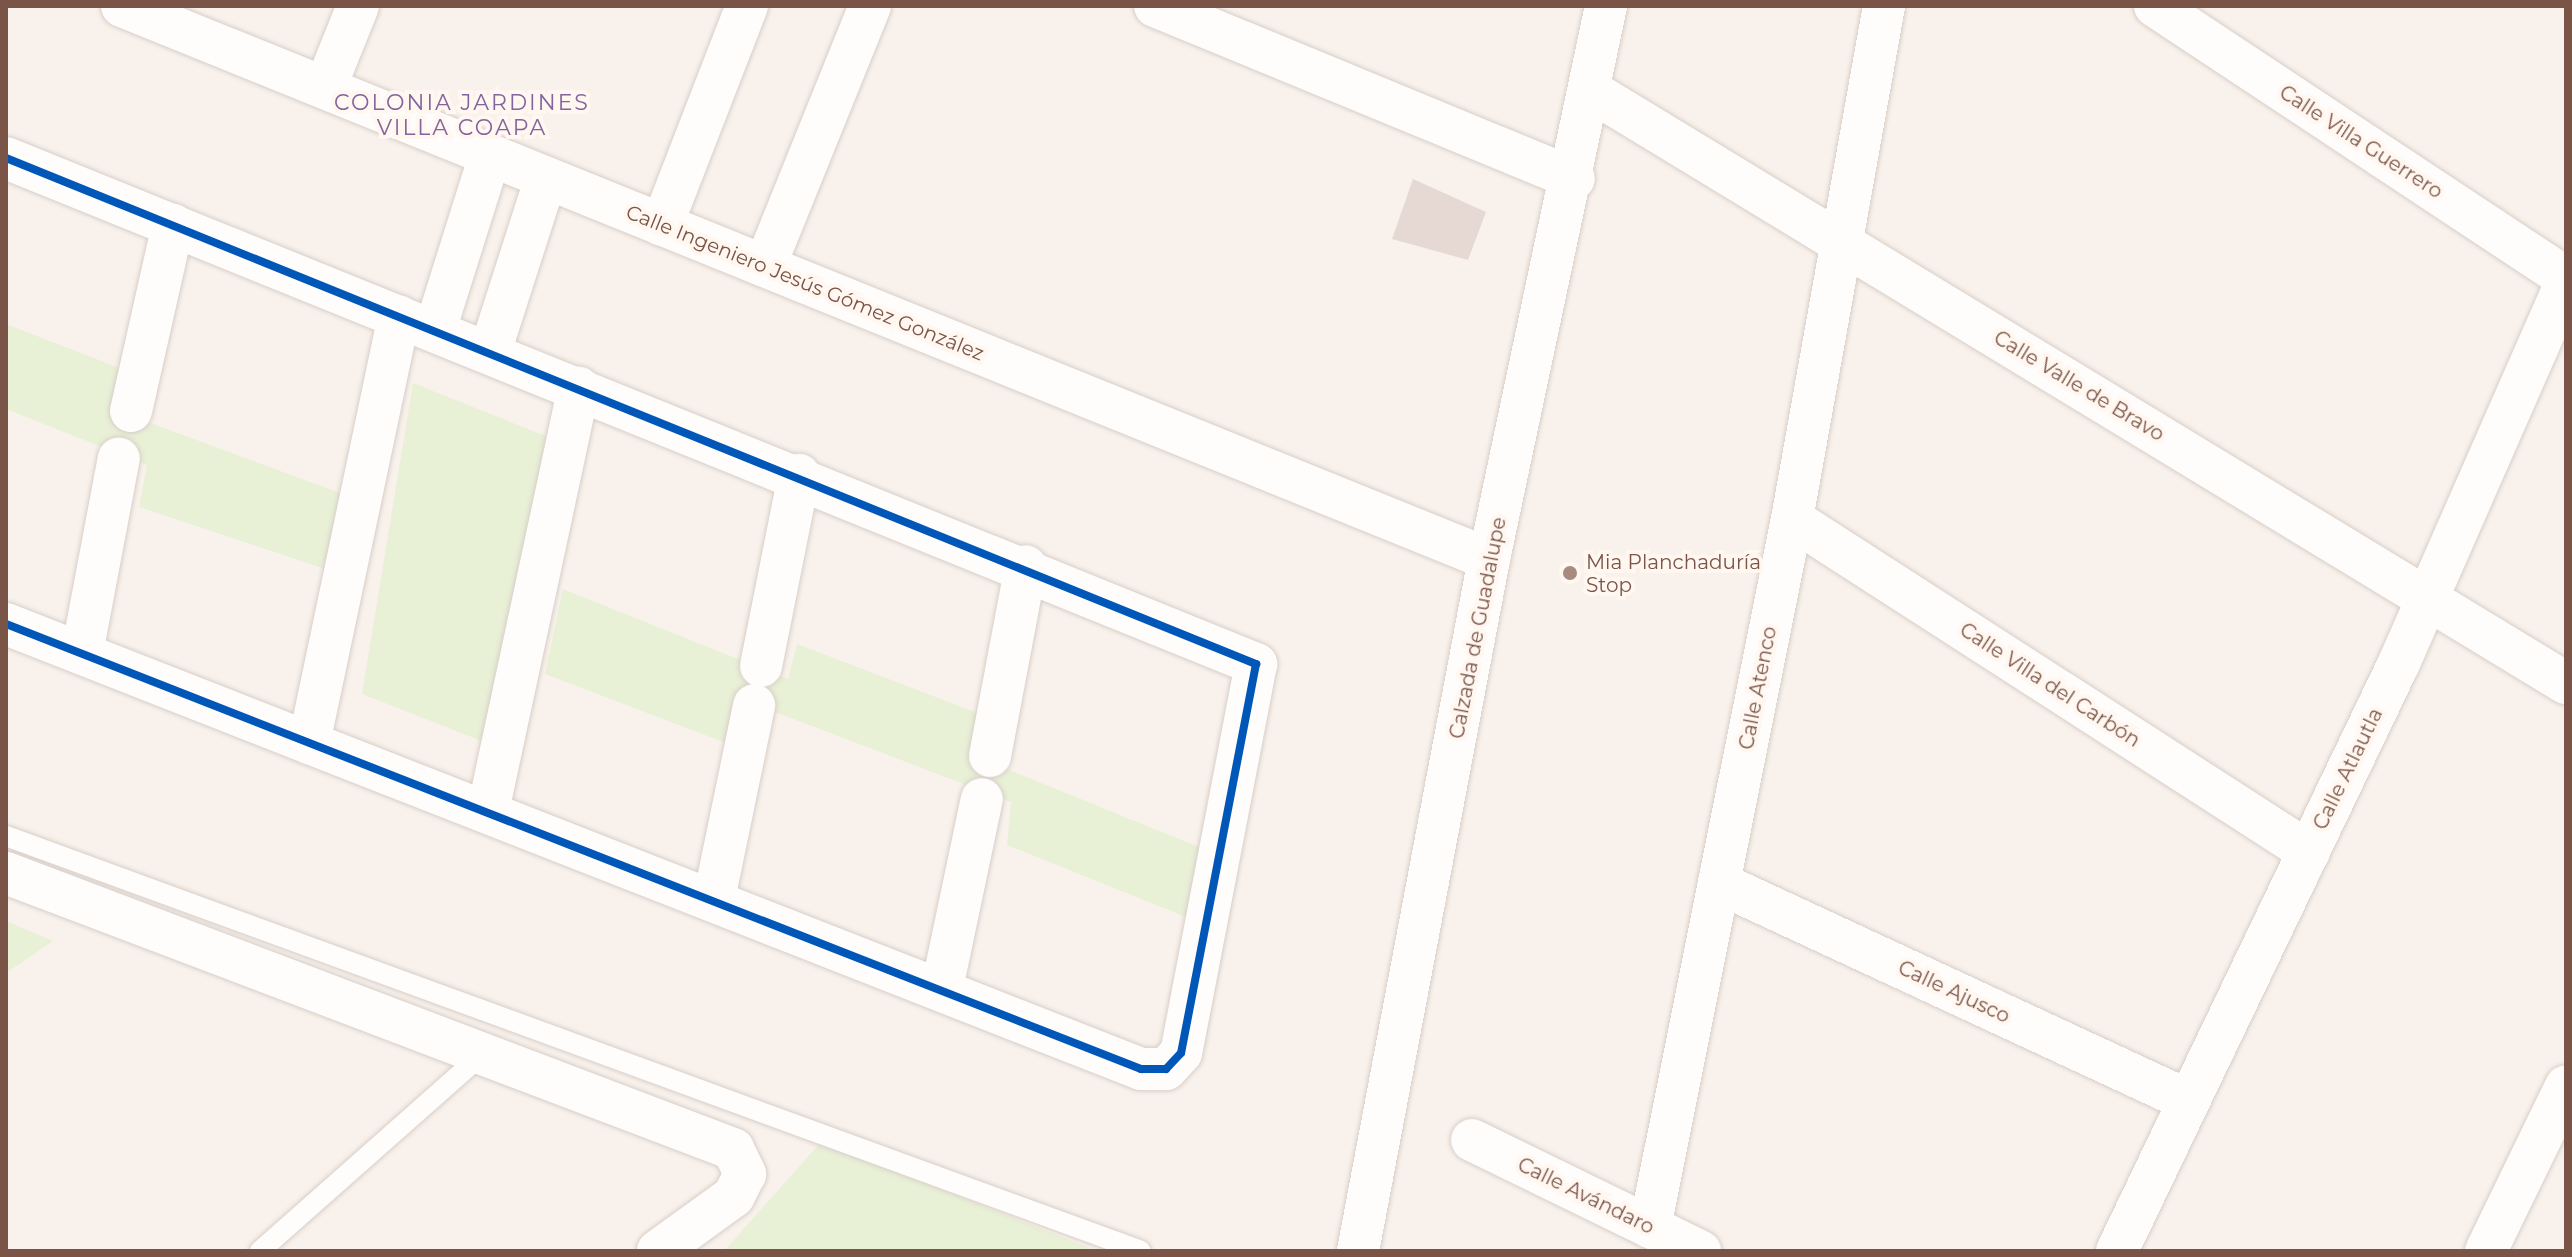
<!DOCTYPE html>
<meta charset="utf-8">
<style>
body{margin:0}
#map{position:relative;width:2572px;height:1257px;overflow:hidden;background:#f9f2ec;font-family:Montserrat,sans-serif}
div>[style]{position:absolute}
.green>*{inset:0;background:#e8f0d6}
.building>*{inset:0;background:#e6d9d3}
.roads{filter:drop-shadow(0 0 2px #d8cec8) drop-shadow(0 0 2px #d8cec8)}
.service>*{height:20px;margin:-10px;padding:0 10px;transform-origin:10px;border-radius:10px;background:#fefdfc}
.minor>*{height:42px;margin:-21px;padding:0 21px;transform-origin:21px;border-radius:21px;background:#fefdfc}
.cycleway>*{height:8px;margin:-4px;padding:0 4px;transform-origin:4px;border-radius:4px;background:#0057b8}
.dots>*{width:22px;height:22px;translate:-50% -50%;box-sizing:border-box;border:4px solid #fff7f0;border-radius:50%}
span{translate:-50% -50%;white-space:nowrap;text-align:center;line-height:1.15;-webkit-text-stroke:8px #fff7f0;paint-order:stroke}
.street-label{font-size:20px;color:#7b5448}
.poi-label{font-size:20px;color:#7b5448}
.left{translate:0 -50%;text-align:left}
.neighbourhood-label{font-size:22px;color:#83649e;letter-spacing:2px}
.frame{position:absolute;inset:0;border:8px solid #7b5448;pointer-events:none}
</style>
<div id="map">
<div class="green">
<i style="clip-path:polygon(6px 324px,127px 371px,121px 412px,345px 495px,328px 570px,139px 507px,147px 465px,6px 409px)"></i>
<i style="clip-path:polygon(413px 383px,548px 437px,487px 743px,362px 694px)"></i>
<i style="clip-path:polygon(563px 589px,788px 679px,797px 644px,988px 717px,980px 758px,1206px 850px,1196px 921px,1007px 845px,1011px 802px,744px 700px,734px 746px,545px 674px)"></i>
<i style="clip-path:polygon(6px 921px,53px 941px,6px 973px)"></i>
<i style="clip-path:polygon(821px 1142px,1097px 1251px,724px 1251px)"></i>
</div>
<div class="building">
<i style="clip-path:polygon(1413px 179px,1486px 212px,1468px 260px,1392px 239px)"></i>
</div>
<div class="roads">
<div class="service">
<i style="left:6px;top:836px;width:1208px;rotate:20.08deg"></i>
<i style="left:260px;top:1251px;width:299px;rotate:-41.5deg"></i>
</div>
<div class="minor">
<i style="left:122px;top:6px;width:1475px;rotate:22.03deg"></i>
<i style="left:1155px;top:6px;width:453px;rotate:22.4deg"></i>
<i style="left:2155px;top:6px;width:493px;rotate:33.5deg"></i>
<i style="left:325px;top:88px;width:88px;rotate:-68.1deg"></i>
<i style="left:1591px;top:91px;width:1141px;rotate:31.27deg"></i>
<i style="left:6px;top:158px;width:1349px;rotate:22.04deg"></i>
<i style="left:1256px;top:664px;width:396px;rotate:100.9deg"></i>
<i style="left:1181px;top:1053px;width:22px;rotate:133deg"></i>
<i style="left:1166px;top:1069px;width:25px;rotate:180deg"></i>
<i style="left:1141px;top:1069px;width:1219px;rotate:-158.59deg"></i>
<i style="left:662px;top:225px;width:235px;rotate:-68.8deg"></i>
<i style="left:765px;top:266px;width:280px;rotate:-68deg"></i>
<i style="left:435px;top:330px;width:182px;rotate:-72.5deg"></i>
<i style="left:490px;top:352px;width:183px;rotate:-72.2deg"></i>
<i style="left:131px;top:411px;width:191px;rotate:-77.3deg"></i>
<i style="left:1792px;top:519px;width:615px;rotate:32.79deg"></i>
<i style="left:82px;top:653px;width:198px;rotate:-79.3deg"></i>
<i style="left:761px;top:666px;width:195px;rotate:-78.7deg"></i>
<i style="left:309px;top:743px;width:436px;rotate:-78.1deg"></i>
<i style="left:990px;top:756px;width:193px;rotate:-79.3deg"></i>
<i style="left:488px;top:811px;width:433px;rotate:-77.9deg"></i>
<i style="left:6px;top:873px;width:778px;rotate:20.79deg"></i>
<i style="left:733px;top:1149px;width:28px;rotate:64deg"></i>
<i style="left:745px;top:1174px;width:25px;rotate:117deg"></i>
<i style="left:734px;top:1196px;width:94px;rotate:144.1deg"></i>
<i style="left:1719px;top:883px;width:518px;rotate:24.88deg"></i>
<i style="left:714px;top:899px;width:198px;rotate:-78.3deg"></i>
<i style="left:942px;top:988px;width:193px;rotate:-78.1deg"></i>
<i style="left:1472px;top:1140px;width:254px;rotate:26deg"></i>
<i style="left:1650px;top:1227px;width:722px;rotate:-78.66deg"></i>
<i style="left:1792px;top:519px;width:521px;rotate:-79.83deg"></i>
<i style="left:1358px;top:1251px;width:704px;rotate:-79.28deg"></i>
<i style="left:1489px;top:559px;width:565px;rotate:-78.05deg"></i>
<i style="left:2117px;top:1251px;width:652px;rotate:-64.38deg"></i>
<i style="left:2399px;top:663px;width:416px;rotate:-66.3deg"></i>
<i style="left:2486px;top:1251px;width:183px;rotate:-64.1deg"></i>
</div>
</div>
<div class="cycleway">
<i style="left:6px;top:158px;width:1349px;rotate:22.04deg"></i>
<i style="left:1256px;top:664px;width:396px;rotate:100.9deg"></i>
<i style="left:1181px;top:1053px;width:22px;rotate:133deg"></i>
<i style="left:1166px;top:1069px;width:25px;rotate:180deg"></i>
<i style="left:1141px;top:1069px;width:1219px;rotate:-158.59deg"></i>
</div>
<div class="dots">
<i style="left:1570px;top:573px;background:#a78b81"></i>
</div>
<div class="street-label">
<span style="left:2361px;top:142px;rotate:33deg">Calle Villa Guerrero</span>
<span style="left:805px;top:283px;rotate:22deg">Calle Ingeniero Jesús Gómez González</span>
<span style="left:2079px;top:386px;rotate:31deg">Calle Valle de Bravo</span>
<span style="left:1478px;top:628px;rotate:-79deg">Calzada de Guadalupe</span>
<span style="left:2050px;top:685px;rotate:33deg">Calle Villa del Carbón</span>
<span style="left:1758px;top:688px;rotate:-79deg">Calle Atenco</span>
<span style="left:2348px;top:769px;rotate:-64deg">Calle Atlautla</span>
<span style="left:1954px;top:992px;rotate:25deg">Calle Ajusco</span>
<span style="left:1586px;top:1196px;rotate:26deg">Calle Avándaro</span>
</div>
<div class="poi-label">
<span class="left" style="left:1586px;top:574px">Mia Planchaduría<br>Stop</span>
</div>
<div class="neighbourhood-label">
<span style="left:462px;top:115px">COLONIA JARDINES<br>VILLA COAPA</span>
</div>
<div class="frame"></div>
</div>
